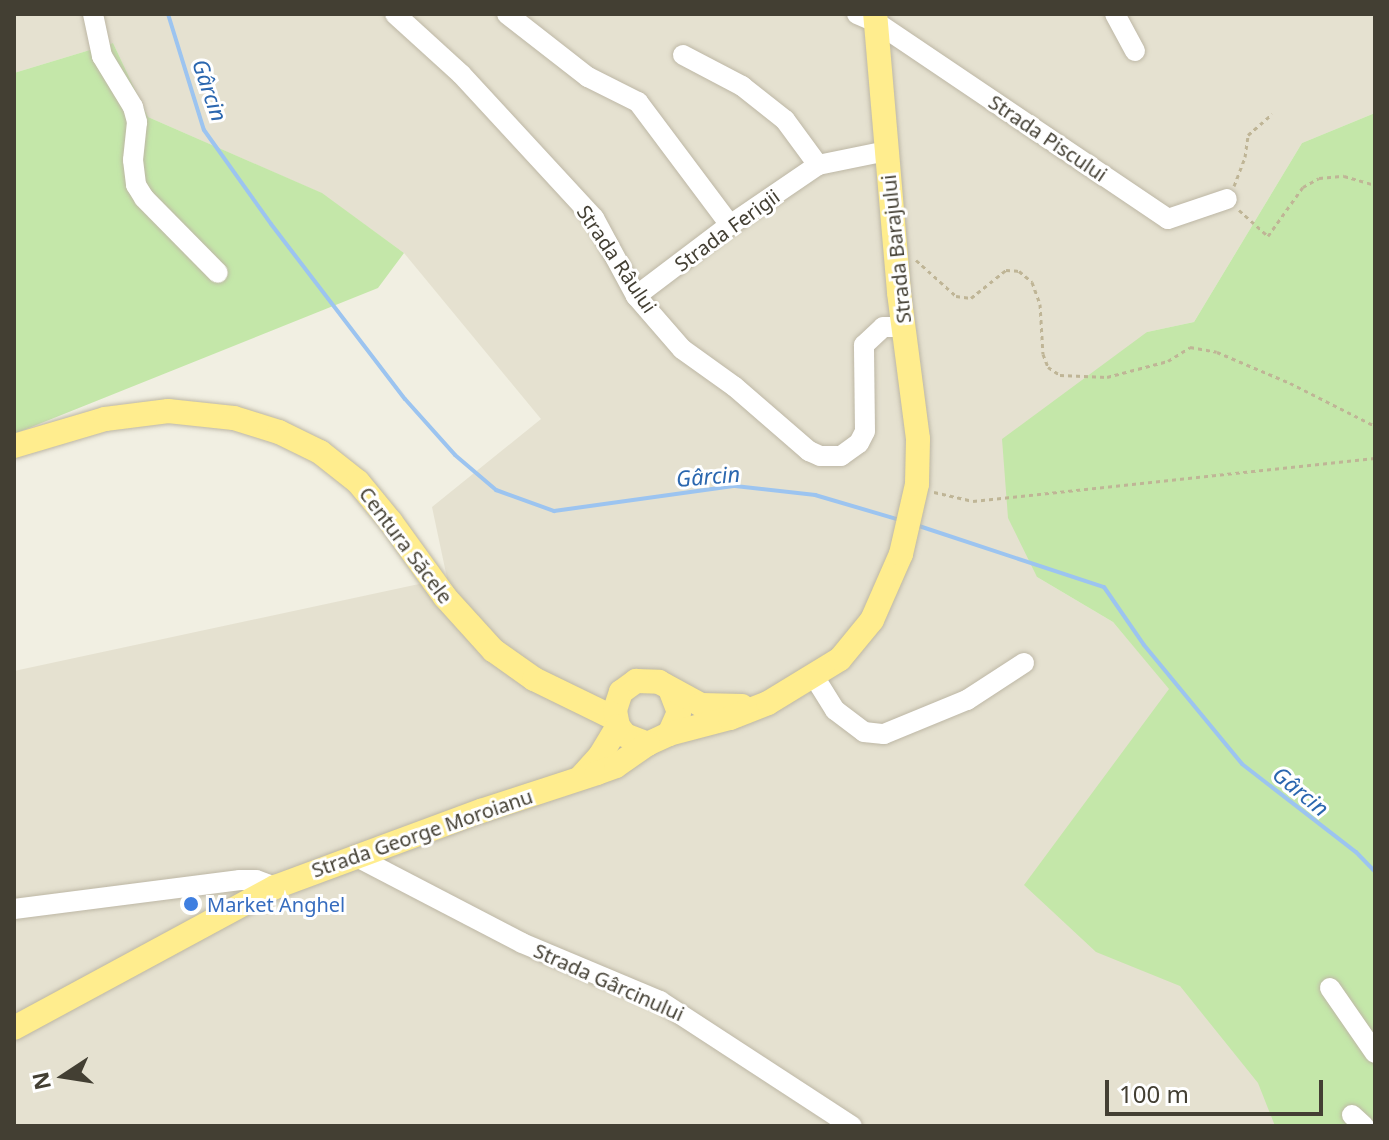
<!DOCTYPE html>
<meta charset="utf-8">
<style>
body{margin:0}
#map{position:relative;width:1389px;height:1140px;overflow:hidden;background:#f1efe2;font-family:"Noto Sans",sans-serif}
div>[style]{position:absolute}
.residential>*{inset:0;background:#e5e1d0}
.green>*{inset:0;background:#c4e7a9}
.stream>*{height:4px;margin:-2px;padding:0 2px;transform-origin:2px;border-radius:2px;background:#9cc4f0}
.path>*{height:3px;margin-top:-1.5px;transform-origin:0;background:repeating-linear-gradient(90deg,#bfb596 0 4px,transparent 0 8px)}
.roads{filter:drop-shadow(0 0 2px #bdb7a5) drop-shadow(0 0 2px #bdb7a5)}
.minor>*{height:20px;margin:-10px;padding:0 10px;transform-origin:10px;border-radius:10px;background:#fff}
.major>*{height:24px;margin:-12px;padding:0 12px;transform-origin:12px;border-radius:12px;background:#ffed8e}
.dots>*{width:22px;height:22px;translate:-50% -50%;box-sizing:border-box;border:4px solid #fff;border-radius:50%}
span{translate:-50% -50%;white-space:nowrap;text-align:center;line-height:1.15;-webkit-text-stroke:6px #fff;paint-order:stroke}
.street-label{font-size:20px;color:#433f33}
.shop-label{font-size:20px;color:#366cbe}
.left{translate:0 -50%;text-align:left}
.water-label{font-size:22px;color:#2b67af;font-style:italic}
.frame{position:absolute;inset:0;border:16px solid #433f33;pointer-events:none}
.north{position:absolute;left:24px;top:1036px;width:80px;height:80px;-webkit-text-stroke:6px #fff;paint-order:stroke;rotate:258deg;font-size:22px;font-weight:700;line-height:32px;text-align:center;color:#433f33}
.north::after{content:'';display:block;margin:auto;width:28px;height:36px;background:#433f33;clip-path:polygon(50% 0,100% 100%,50% 72%,0 100%)}
.scale{position:absolute;left:1105px;top:1080px;width:218px;height:36px;box-sizing:border-box;border:4px solid #433f33;border-top:0;padding-left:10px;font-size:24px;line-height:28px;white-space:nowrap;color:#433f33;-webkit-text-stroke:6px #fff;paint-order:stroke}
</style>
<div id="map">
<div class="residential">
<i style="clip-path:polygon(14px 14px,1375px 14px,1375px 113px,1302px 143px,1194px 322px,1147px 332px,1037px 577px,1113px 622px,1170px 689px,1375px 1126px,14px 1126px,14px 671px,447px 578px,432px 507px,541px 419px,404px 253px,321px 193px,148px 117px,113px 43px,14px 73px)"></i>
</div>
<div class="green">
<i style="clip-path:polygon(113px 43px,148px 117px,322px 193px,404px 253px,378px 288px,14px 434px,14px 73px)"></i>
<i style="clip-path:polygon(1375px 113px,1375px 1126px,1275px 1126px,1258px 1083px,1180px 986px,1096px 952px,1024px 885px,1169px 689px,1113px 622px,1037px 577px,1008px 518px,1002px 439px,1147px 332px,1194px 322px,1302px 143px)"></i>
</div>
<div class="stream">
<i style="left:168px;top:14px;width:121px;rotate:72.8deg"></i>
<i style="left:204px;top:130px;width:115px;rotate:54.5deg"></i>
<i style="left:271px;top:224px;width:220px;rotate:52.6deg"></i>
<i style="left:405px;top:399px;width:75px;rotate:48.2deg"></i>
<i style="left:455px;top:455px;width:54px;rotate:40.5deg"></i>
<i style="left:496px;top:490px;width:62px;rotate:19.9deg"></i>
<i style="left:554px;top:511px;width:183px;rotate:-7.9deg"></i>
<i style="left:735px;top:486px;width:81px;rotate:6.4deg"></i>
<i style="left:815px;top:495px;width:89px;rotate:16.4deg"></i>
<i style="left:916px;top:525px;width:198px;rotate:18.3deg"></i>
<i style="left:1104px;top:587px;width:70px;rotate:55.4deg"></i>
<i style="left:1144px;top:645px;width:154px;rotate:50.5deg"></i>
<i style="left:1242px;top:764px;width:144px;rotate:37.7deg"></i>
<i style="left:1356px;top:852px;width:28px;rotate:46deg"></i>
</div>
<div class="path">
<i style="left:1234px;top:186px;width:31px;rotate:-69deg"></i>
<i style="left:1245px;top:157px;width:22px;rotate:-82deg"></i>
<i style="left:1248px;top:135px;width:32px;rotate:-41deg"></i>
<i style="left:1239px;top:210px;width:39px;rotate:42deg"></i>
<i style="left:1268px;top:236px;width:60px;rotate:-54.5deg"></i>
<i style="left:1303px;top:187px;width:18px;rotate:-29deg"></i>
<i style="left:1319px;top:178px;width:25px;rotate:-5deg"></i>
<i style="left:1344px;top:176px;width:32px;rotate:16deg"></i>
<i style="left:916px;top:260px;width:54px;rotate:42deg"></i>
<i style="left:956px;top:296px;width:15px;rotate:8deg"></i>
<i style="left:971px;top:298px;width:45px;rotate:-38.7deg"></i>
<i style="left:1006px;top:270px;width:13px;rotate:4deg"></i>
<i style="left:1019px;top:271px;width:17px;rotate:40deg"></i>
<i style="left:1032px;top:282px;width:23px;rotate:70deg"></i>
<i style="left:1040px;top:304px;width:50px;rotate:86.6deg"></i>
<i style="left:1043px;top:354px;width:14px;rotate:69deg"></i>
<i style="left:1048px;top:367px;width:14px;rotate:34deg"></i>
<i style="left:1060px;top:375px;width:47px;rotate:2.4deg"></i>
<i style="left:1107px;top:377px;width:63px;rotate:-14.7deg"></i>
<i style="left:1168px;top:361px;width:26px;rotate:-32deg"></i>
<i style="left:1190px;top:347px;width:27px;rotate:10deg"></i>
<i style="left:1217px;top:352px;width:79px;rotate:23deg"></i>
<i style="left:1290px;top:383px;width:95px;rotate:26.8deg"></i>
<i style="left:934px;top:492px;width:40px;rotate:13deg"></i>
<i style="left:973px;top:501px;width:404px;rotate:-6.1deg"></i>
</div>
<div class="roads">
<div class="minor">
<i style="left:93px;top:14px;width:43px;rotate:77.9deg"></i>
<i style="left:102px;top:56px;width:60px;rotate:58.7deg"></i>
<i style="left:133px;top:107px;width:16px;rotate:75deg"></i>
<i style="left:137px;top:122px;width:38px;rotate:96deg"></i>
<i style="left:133px;top:160px;width:25px;rotate:83deg"></i>
<i style="left:136px;top:185px;width:15px;rotate:58deg"></i>
<i style="left:144px;top:198px;width:105px;rotate:45.4deg"></i>
<i style="left:395px;top:14px;width:89px;rotate:42.3deg"></i>
<i style="left:461px;top:74px;width:196px;rotate:47.3deg"></i>
<i style="left:594px;top:218px;width:89px;rotate:61.7deg"></i>
<i style="left:636px;top:296px;width:70px;rotate:49deg"></i>
<i style="left:682px;top:349px;width:65px;rotate:35.6deg"></i>
<i style="left:735px;top:387px;width:98px;rotate:40.9deg"></i>
<i style="left:809px;top:451px;width:12px;rotate:24deg"></i>
<i style="left:820px;top:456px;width:21px"></i>
<i style="left:841px;top:456px;width:22px;rotate:-36deg"></i>
<i style="left:859px;top:443px;width:13px;rotate:-63deg"></i>
<i style="left:865px;top:431px;width:86px;rotate:-90.7deg"></i>
<i style="left:864px;top:345px;width:26px;rotate:-43deg"></i>
<i style="left:883px;top:327px;width:20px"></i>
<i style="left:507px;top:14px;width:103px;rotate:37.9deg"></i>
<i style="left:588px;top:77px;width:56px;rotate:26.6deg"></i>
<i style="left:638px;top:102px;width:154px;rotate:53.2deg"></i>
<i style="left:857px;top:14px;width:21px;rotate:23deg"></i>
<i style="left:876px;top:22px;width:352px;rotate:34deg"></i>
<i style="left:1168px;top:219px;width:62px;rotate:-18.7deg"></i>
<i style="left:1115px;top:14px;width:42px;rotate:61.6deg"></i>
<i style="left:683px;top:55px;width:67px;rotate:27.7deg"></i>
<i style="left:742px;top:86px;width:55px;rotate:38.3deg"></i>
<i style="left:785px;top:120px;width:56px;rotate:53.7deg"></i>
<i style="left:636px;top:296px;width:118px;rotate:-37.1deg"></i>
<i style="left:730px;top:225px;width:107px;rotate:-34.3deg"></i>
<i style="left:818px;top:165px;width:70px;rotate:-11.5deg"></i>
<i style="left:815px;top:678px;width:38px;rotate:58deg"></i>
<i style="left:835px;top:710px;width:36px;rotate:37deg"></i>
<i style="left:864px;top:732px;width:20px;rotate:6deg"></i>
<i style="left:884px;top:734px;width:90px;rotate:-22.3deg"></i>
<i style="left:967px;top:700px;width:68px;rotate:-33deg"></i>
<i style="left:355px;top:856px;width:188px;rotate:27.5deg"></i>
<i style="left:522px;top:943px;width:150px;rotate:22.8deg"></i>
<i style="left:660px;top:1001px;width:229px;rotate:33.1deg"></i>
<i style="left:14px;top:909px;width:228px;rotate:-7.3deg"></i>
<i style="left:240px;top:880px;width:16px"></i>
<i style="left:256px;top:880px;width:20px;rotate:20deg"></i>
<i style="left:1330px;top:988px;width:79px;rotate:55.3deg"></i>
<i style="left:1352px;top:1115px;width:16px;rotate:43deg"></i>
</div>
<div class="major">
<i style="left:14px;top:446px;width:95px;rotate:-16.5deg"></i>
<i style="left:105px;top:419px;width:64px;rotate:-7.2deg"></i>
<i style="left:168px;top:411px;width:66px;rotate:6.1deg"></i>
<i style="left:234px;top:418px;width:47px;rotate:17.3deg"></i>
<i style="left:279px;top:432px;width:46px;rotate:26deg"></i>
<i style="left:320px;top:452px;width:48px;rotate:38.3deg"></i>
<i style="left:358px;top:482px;width:52px;rotate:50.5deg"></i>
<i style="left:391px;top:522px;width:92px;rotate:54.2deg"></i>
<i style="left:445px;top:597px;width:72px;rotate:47.8deg"></i>
<i style="left:493px;top:650px;width:50px;rotate:35.3deg"></i>
<i style="left:534px;top:679px;width:91px;rotate:26deg"></i>
<i style="left:670px;top:689px;width:25px;rotate:69deg"></i>
<i style="left:679px;top:712px;width:24px;rotate:114deg"></i>
<i style="left:669px;top:734px;width:23px;rotate:155deg"></i>
<i style="left:648px;top:744px;width:25px;rotate:-159deg"></i>
<i style="left:625px;top:735px;width:11px;rotate:-128deg"></i>
<i style="left:618px;top:726px;width:16px;rotate:-101deg"></i>
<i style="left:615px;top:710px;width:19px;rotate:-72deg"></i>
<i style="left:621px;top:692px;width:19px;rotate:-36deg"></i>
<i style="left:636px;top:681px;width:23px;rotate:2deg"></i>
<i style="left:659px;top:682px;width:48px;rotate:28.7deg"></i>
<i style="left:701px;top:705px;width:41px;rotate:1.4deg"></i>
<i style="left:669px;top:734px;width:63px;rotate:-14.7deg"></i>
<i style="left:730px;top:718px;width:41px;rotate:-21.5deg"></i>
<i style="left:768px;top:703px;width:84px;rotate:-31.4deg"></i>
<i style="left:840px;top:659px;width:50px;rotate:-50.6deg"></i>
<i style="left:872px;top:620px;width:72px;rotate:-66.3deg"></i>
<i style="left:901px;top:554px;width:72px;rotate:-77.1deg"></i>
<i style="left:917px;top:484px;width:45px;rotate:-88.7deg"></i>
<i style="left:918px;top:439px;width:148px;rotate:-97.4deg"></i>
<i style="left:899px;top:292px;width:279px;rotate:-94.9deg"></i>
<i style="left:580px;top:778px;width:30px;rotate:-48deg"></i>
<i style="left:600px;top:756px;width:35px;rotate:-59deg"></i>
<i style="left:14px;top:1028px;width:297px;rotate:-28.4deg"></i>
<i style="left:275px;top:887px;width:220px;rotate:-20.3deg"></i>
<i style="left:481px;top:811px;width:122px;rotate:-18.1deg"></i>
<i style="left:597px;top:773px;width:20px;rotate:-20deg"></i>
<i style="left:616px;top:766px;width:39px;rotate:-35deg"></i>
</div>
</div>
<div class="dots">
<i style="left:191px;top:904px;background:#3f7fe0"></i>
</div>
<div class="street-label">
<span style="left:1048px;top:138px;rotate:34deg">Strada Piscului</span>
<span style="left:727px;top:230px;rotate:-36deg">Strada Ferigii</span>
<span style="left:896px;top:249px;rotate:-96deg">Strada Barajului</span>
<span style="left:617px;top:259px;rotate:56deg">Strada Râului</span>
<span style="left:406px;top:545px;rotate:53deg">Centura Săcele</span>
<span style="left:422px;top:833px;rotate:-19deg">Strada George Moroianu</span>
<span style="left:609px;top:982px;rotate:24deg">Strada Gârcinului</span>
</div>
<div class="shop-label">
<span class="left" style="left:207px;top:904px">Market Anghel</span>
</div>
<div class="water-label">
<span style="left:210px;top:90px;rotate:71deg">Gârcin</span>
<span style="left:708px;top:476px;rotate:-5deg">Gârcin</span>
<span style="left:1301px;top:791px;rotate:39deg">Gârcin</span>
</div>
<div class="frame"></div>
<div class="north">N</div>
<div class="scale">100 m</div>
</div>
